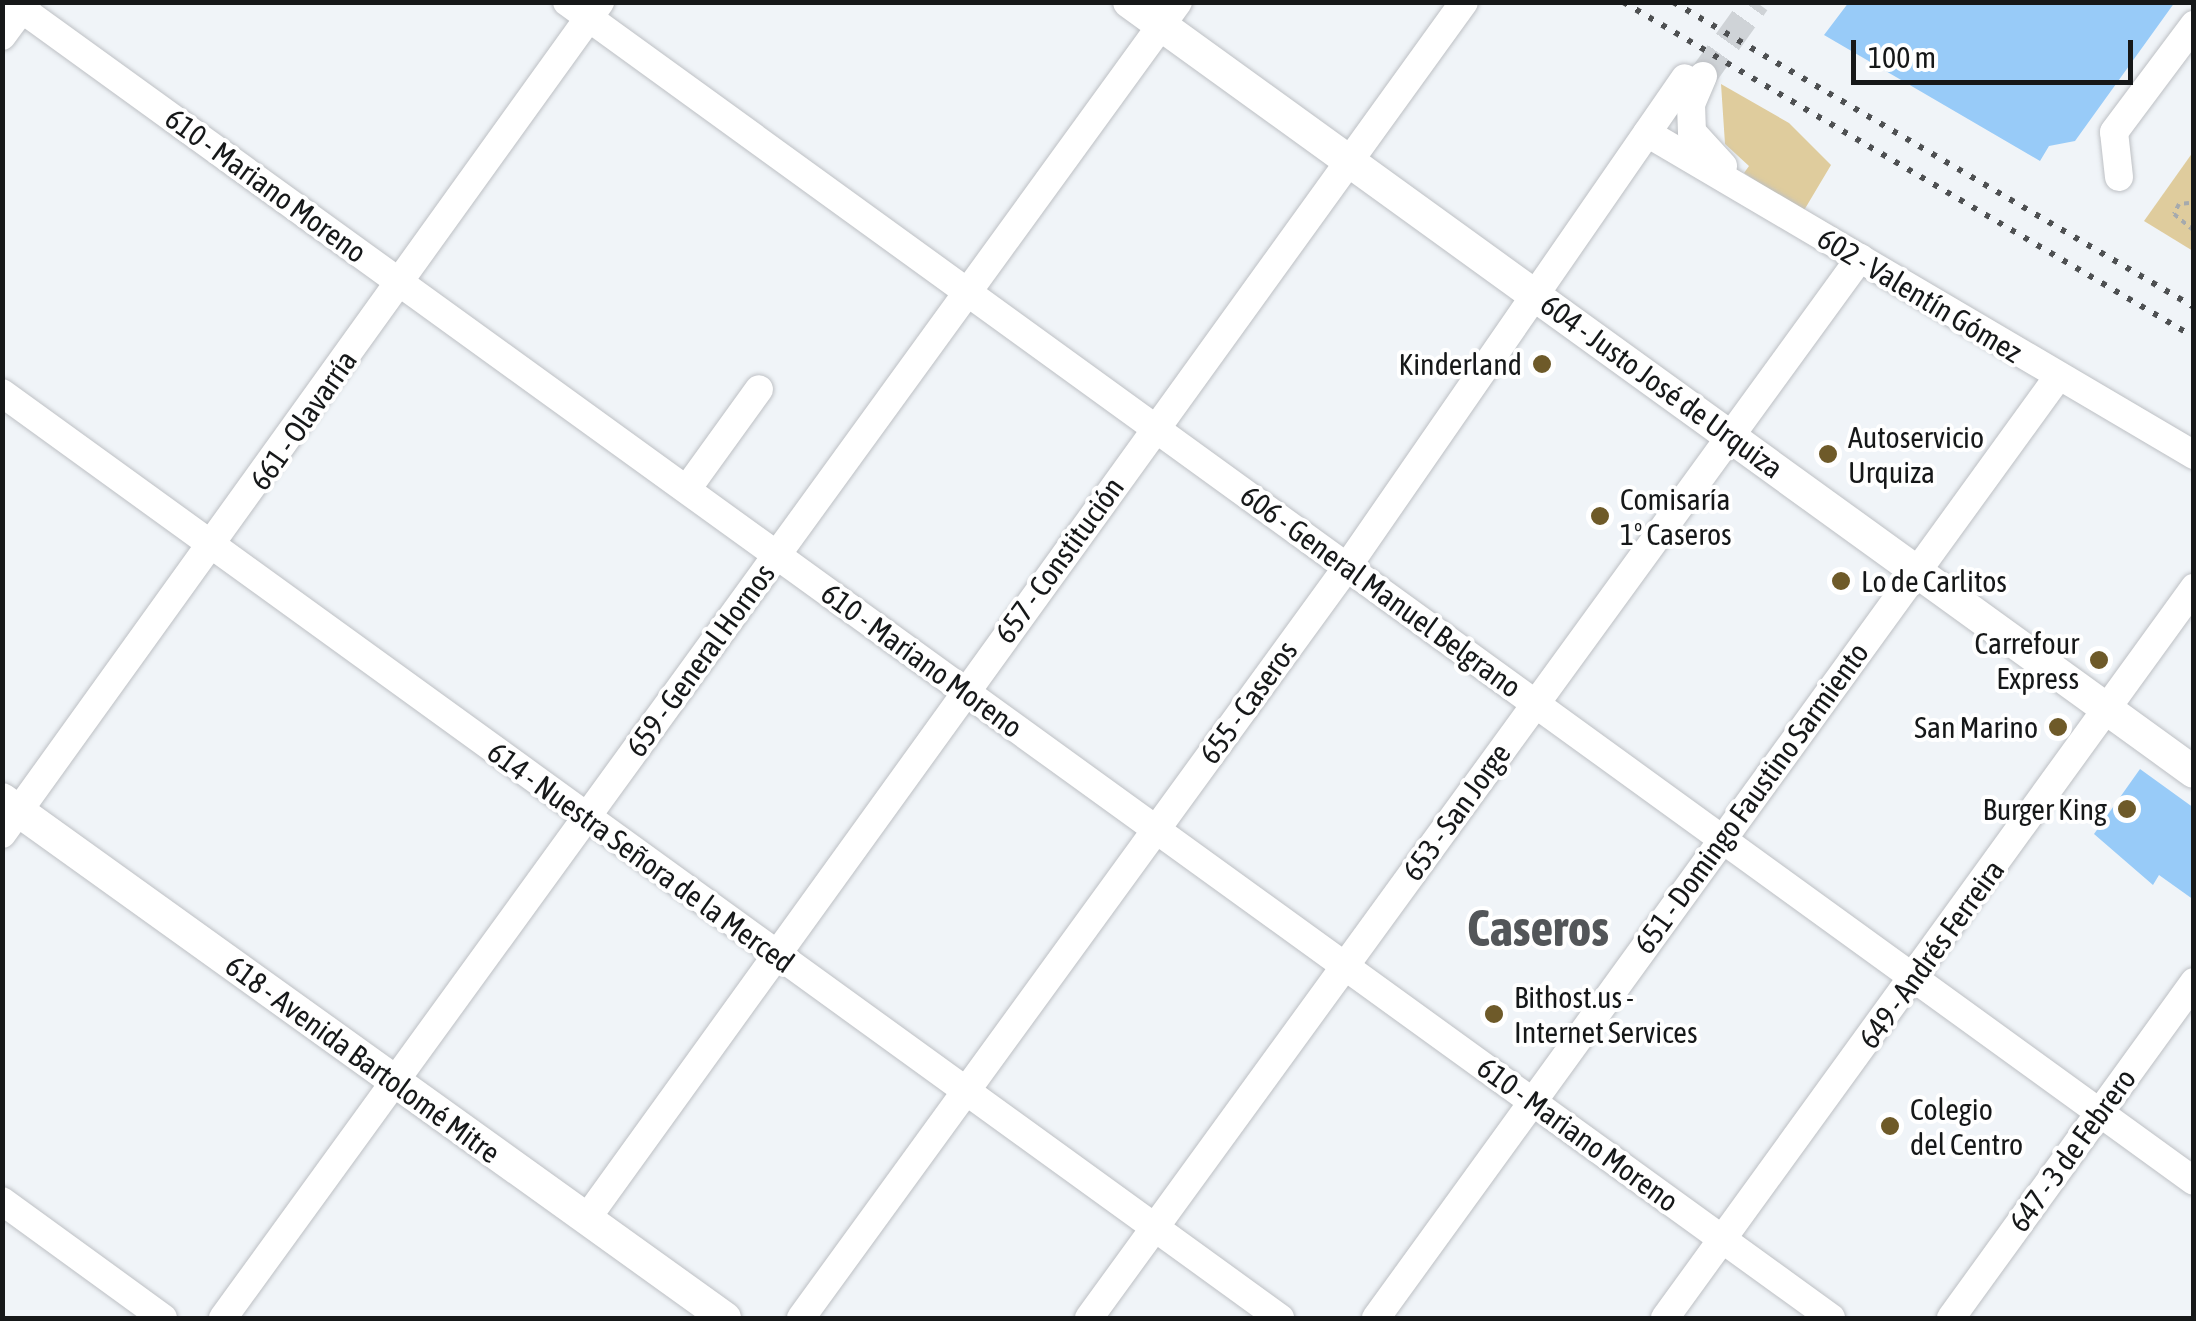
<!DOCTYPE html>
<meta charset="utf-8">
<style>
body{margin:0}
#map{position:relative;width:2196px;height:1321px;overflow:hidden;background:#f0f4f8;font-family:"Asap Condensed",sans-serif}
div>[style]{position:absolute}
.green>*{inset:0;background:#dfcc9d}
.building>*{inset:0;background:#98cbf8}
.minor-tunnel>*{height:28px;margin-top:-14px;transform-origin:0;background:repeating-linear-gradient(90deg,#cfd3d7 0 28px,transparent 0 42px)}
.path>*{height:4px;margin-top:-2px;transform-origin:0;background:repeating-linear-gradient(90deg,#a6aaad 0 5px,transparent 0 10px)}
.roads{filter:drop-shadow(0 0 2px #bdc0c4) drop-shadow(0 0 2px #bdc0c4)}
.minor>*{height:28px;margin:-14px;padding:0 14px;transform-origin:14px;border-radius:14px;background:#fff}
.major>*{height:32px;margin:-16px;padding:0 16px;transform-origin:16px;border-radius:16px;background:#fff}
.rail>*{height:6px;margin-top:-3px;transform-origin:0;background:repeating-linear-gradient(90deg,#4e5052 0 5px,transparent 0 15px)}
.dots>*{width:28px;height:28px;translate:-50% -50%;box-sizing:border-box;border:5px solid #fff;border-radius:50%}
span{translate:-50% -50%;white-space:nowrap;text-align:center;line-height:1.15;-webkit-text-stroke:8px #fff;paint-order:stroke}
.street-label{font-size:30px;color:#161819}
.poi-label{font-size:30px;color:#161819}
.right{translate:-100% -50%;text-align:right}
.left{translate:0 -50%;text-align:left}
.town-label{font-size:50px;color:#535659;font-weight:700}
.frame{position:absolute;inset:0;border:5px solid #161819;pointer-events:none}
.scale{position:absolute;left:1851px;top:40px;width:282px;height:45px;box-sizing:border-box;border:5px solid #161819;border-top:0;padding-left:12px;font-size:30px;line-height:35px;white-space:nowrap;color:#161819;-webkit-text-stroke:8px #fff;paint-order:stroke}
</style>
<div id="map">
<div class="green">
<i style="clip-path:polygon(1721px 84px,1789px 123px,1831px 165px,1803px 212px,1744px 173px,1749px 166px,1725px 144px)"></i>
<i style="clip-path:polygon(2193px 152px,2193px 251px,2144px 221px)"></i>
</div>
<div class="building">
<i style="clip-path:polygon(1849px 2px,2175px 2px,2075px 141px,2049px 146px,2040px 161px,1824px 35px)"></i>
<i style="clip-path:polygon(2140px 769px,2194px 808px,2194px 900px,2159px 875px,2153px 885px,2094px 834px)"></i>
</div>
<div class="minor-tunnel">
<i style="left:1703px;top:76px;width:91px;rotate:-54.4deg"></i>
</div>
<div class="path">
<i style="left:2194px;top:164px;width:10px;rotate:90deg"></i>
<i style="left:2194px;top:179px;width:37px;rotate:90deg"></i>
<i style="left:2189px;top:203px;width:10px;rotate:174deg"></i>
<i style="left:2179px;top:204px;width:11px;rotate:117deg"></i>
<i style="left:2174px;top:214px;width:26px;rotate:40deg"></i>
</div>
<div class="roads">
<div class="minor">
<i style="left:12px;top:2px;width:2245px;rotate:35.88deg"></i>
<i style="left:567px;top:2px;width:2009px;rotate:35.93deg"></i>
<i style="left:2px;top:36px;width:42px;rotate:-53.7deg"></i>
<i style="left:1703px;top:76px;width:30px;rotate:113deg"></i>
<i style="left:1691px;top:104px;width:28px;rotate:88deg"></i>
<i style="left:1692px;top:132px;width:46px;rotate:47.6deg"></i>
<i style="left:1647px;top:133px;width:635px;rotate:30.48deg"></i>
<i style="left:2119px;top:177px;width:45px;rotate:-96.3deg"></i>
<i style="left:2114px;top:132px;width:134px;rotate:-53.2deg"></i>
<i style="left:2px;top:393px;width:1578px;rotate:35.9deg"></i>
<i style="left:687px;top:489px;width:123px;rotate:-54.2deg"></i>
<i style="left:2px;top:834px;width:1025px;rotate:-54.29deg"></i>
<i style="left:2px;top:1201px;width:199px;rotate:36deg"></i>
<i style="left:587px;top:1218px;width:1499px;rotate:-54.2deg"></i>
<i style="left:223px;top:1318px;width:1626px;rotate:-54.03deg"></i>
<i style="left:801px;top:1318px;width:929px;rotate:-53.98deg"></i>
<i style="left:1347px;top:567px;width:594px;rotate:-55.35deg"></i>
<i style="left:1089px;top:1318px;width:1311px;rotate:-53.97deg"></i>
<i style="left:1376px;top:1318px;width:1162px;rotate:-54.07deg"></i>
<i style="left:1665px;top:1318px;width:902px;rotate:-54.07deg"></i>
<i style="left:1951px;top:1318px;width:415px;rotate:-54.1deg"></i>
</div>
<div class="major">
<i style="left:1129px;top:2px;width:1314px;rotate:35.87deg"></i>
<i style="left:2px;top:799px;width:890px;rotate:35.67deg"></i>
</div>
</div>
<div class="rail">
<i style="left:1623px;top:2px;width:662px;rotate:30.4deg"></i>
<i style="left:1673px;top:2px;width:604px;rotate:30.35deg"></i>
</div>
<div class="dots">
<i style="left:1542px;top:364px;background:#6e5a29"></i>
<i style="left:1828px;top:454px;background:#6e5a29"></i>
<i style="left:1600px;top:516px;background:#6e5a29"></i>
<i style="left:1841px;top:581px;background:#6e5a29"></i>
<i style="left:2099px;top:660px;background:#6e5a29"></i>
<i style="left:2058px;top:727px;background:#6e5a29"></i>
<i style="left:2127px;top:809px;background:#6e5a29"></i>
<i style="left:1494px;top:1014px;background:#6e5a29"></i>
<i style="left:1890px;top:1126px;background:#6e5a29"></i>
</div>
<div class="street-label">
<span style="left:266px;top:185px;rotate:36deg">610 - Mariano Moreno</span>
<span style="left:1920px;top:295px;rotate:31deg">602 - Valentín Gómez</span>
<span style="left:1662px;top:386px;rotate:36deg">604 - Justo José de Urquiza</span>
<span style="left:303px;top:420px;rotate:-55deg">661 - Olavarría</span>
<span style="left:1059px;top:560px;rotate:-54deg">657 - Constitución</span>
<span style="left:1381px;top:591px;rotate:36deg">606 - General Manuel Belgrano</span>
<span style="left:700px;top:660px;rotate:-54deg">659 - General Hornos</span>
<span style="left:922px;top:660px;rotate:36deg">610 - Mariano Moreno</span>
<span style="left:1248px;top:702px;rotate:-54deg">655 - Caseros</span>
<span style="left:1751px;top:798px;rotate:-54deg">651 - Domingo Faustino Sarmiento</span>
<span style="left:1456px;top:812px;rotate:-54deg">653 - San Jorge</span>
<span style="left:641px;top:857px;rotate:36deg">614 - Nuestra Señora de la Merced</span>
<span style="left:1931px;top:954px;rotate:-54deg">649 - Andrés Ferreira</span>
<span style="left:363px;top:1059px;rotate:36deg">618 - Avenida Bartolomé Mitre</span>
<span style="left:1578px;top:1134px;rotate:36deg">610 - Mariano Moreno</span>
<span style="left:2072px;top:1150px;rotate:-54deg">647 - 3 de Febrero</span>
</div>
<div class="poi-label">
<span class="right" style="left:1522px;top:364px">Kinderland</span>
<span class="left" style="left:1848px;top:454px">Autoservicio<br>Urquiza</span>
<span class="left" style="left:1620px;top:516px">Comisaría<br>1° Caseros</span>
<span class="left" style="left:1861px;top:581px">Lo de Carlitos</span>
<span class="right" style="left:2079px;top:660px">Carrefour<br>Express</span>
<span class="right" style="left:2038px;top:727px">San Marino</span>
<span class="right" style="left:2107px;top:809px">Burger King</span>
<span class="left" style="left:1514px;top:1014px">Bithost.us -<br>Internet Services</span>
<span class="left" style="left:1910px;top:1126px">Colegio<br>del Centro</span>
</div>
<div class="town-label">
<span style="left:1538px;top:929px">Caseros</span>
</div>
<div class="frame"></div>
<div class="scale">100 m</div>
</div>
